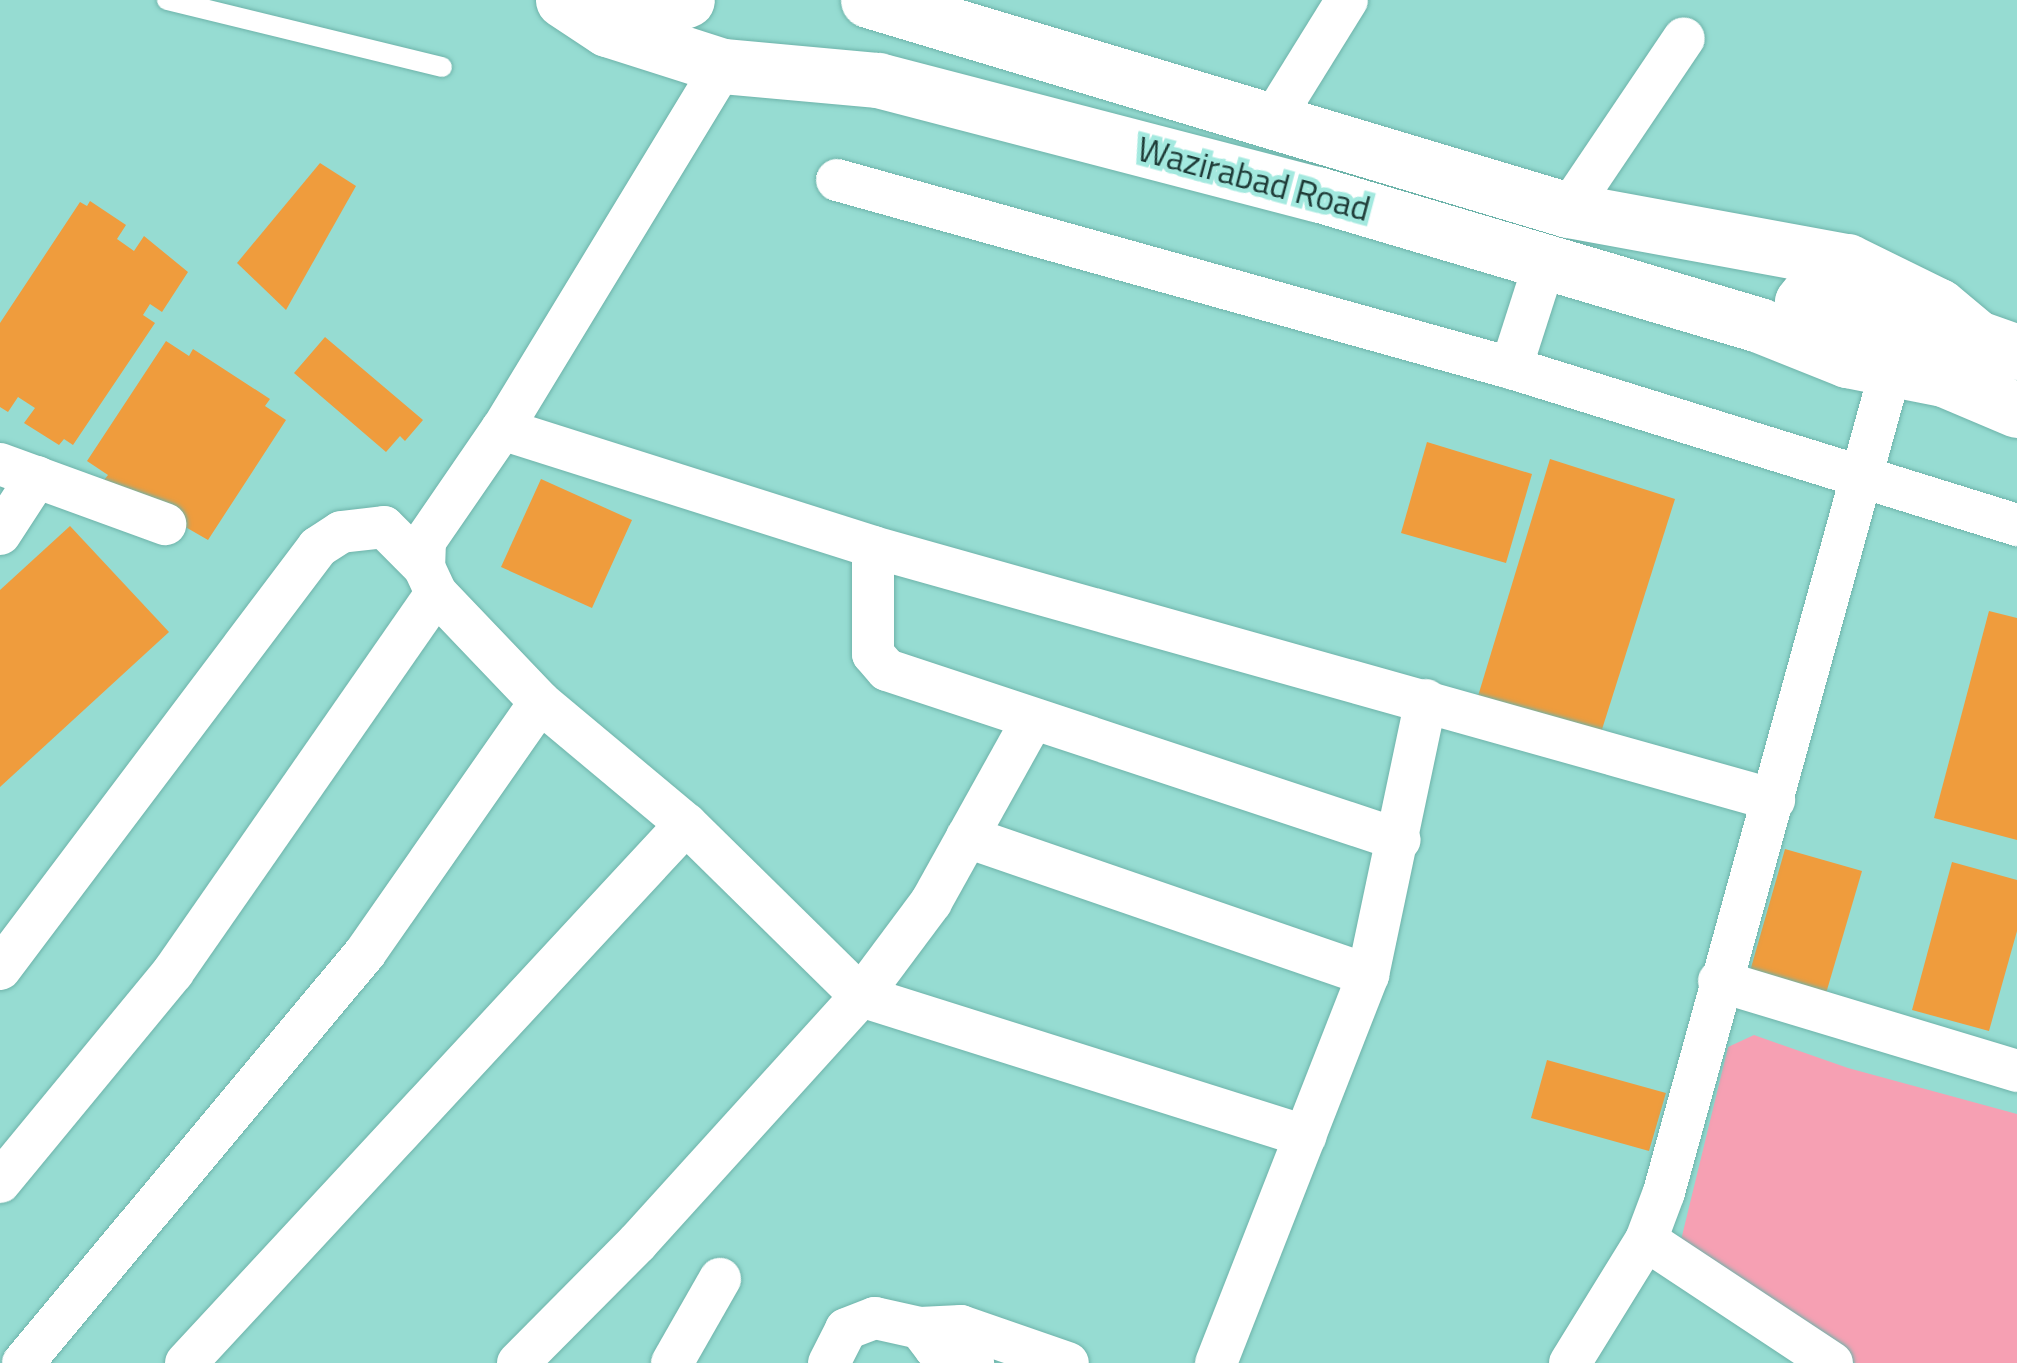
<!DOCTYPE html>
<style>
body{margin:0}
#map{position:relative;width:2017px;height:1363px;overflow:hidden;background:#96dcd2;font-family:"Titillium Web",sans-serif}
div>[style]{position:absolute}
.green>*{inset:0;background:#f6a0b3}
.building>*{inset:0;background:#ef9c3d}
.roads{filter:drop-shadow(0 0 2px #6eb3aa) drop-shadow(0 0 2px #6eb3aa)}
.lane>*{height:20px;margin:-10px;padding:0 10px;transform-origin:10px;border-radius:10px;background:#fff}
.street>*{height:42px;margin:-21px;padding:0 21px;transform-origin:21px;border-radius:21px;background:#fff}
.highway>*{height:55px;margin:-27.5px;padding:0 27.5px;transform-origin:27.5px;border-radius:27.5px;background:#fff}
span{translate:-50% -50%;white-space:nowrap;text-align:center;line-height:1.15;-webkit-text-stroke:9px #a3e9df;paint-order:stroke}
.street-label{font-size:35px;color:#1f3c38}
</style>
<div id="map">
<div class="green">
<i style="clip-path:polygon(1754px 1035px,1848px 1068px,2017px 1114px,2017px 1363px,1855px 1363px,1681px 1240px,1728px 1047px)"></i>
</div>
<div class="building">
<i style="clip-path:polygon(320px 163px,356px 186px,286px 310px,237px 263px)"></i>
<i style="clip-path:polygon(90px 201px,126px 225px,117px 239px,134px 251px,144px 236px,188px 272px,162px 312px,150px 304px,143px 315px,155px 323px,73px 445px,64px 439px,59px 445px,24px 423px,35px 408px,18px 397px,8px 412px,0 407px,0 323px,80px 202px,87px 206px)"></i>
<i style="clip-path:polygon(325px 337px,423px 420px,405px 441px,400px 436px,386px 452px,294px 373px)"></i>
<i style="clip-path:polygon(166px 341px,189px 356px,193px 349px,270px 399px,265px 406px,286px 420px,208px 540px,104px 480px,108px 475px,87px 461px)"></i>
<i style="clip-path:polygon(1427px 442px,1532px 474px,1506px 563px,1401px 533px)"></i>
<i style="clip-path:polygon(1550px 459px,1675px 499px,1598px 742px,1475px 706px)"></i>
<i style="clip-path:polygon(541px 479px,632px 520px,592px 608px,501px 567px)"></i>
<i style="clip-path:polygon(70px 526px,169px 632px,0 787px,0 590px)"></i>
<i style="clip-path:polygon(1989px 611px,2017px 618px,2017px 840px,1934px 818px)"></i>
<i style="clip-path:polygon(1785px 849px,1862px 871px,1822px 1007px,1746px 985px)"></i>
<i style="clip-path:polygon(1952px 862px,2017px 880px,2017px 931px,1989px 1031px,1912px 1010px)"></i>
<i style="clip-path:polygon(1547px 1060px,1666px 1093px,1649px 1151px,1531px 1118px)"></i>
</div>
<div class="roads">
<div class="lane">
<i style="left:167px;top:0;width:283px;rotate:13.7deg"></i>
</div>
<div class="street">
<i style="left:723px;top:66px;width:425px;rotate:121.3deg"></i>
<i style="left:502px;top:429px;width:136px;rotate:124.5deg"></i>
<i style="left:425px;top:541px;width:26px;rotate:92deg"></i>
<i style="left:424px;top:567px;width:29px;rotate:65deg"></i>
<i style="left:436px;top:593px;width:151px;rotate:46.3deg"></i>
<i style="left:540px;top:702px;width:190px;rotate:39.9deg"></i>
<i style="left:686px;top:824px;width:245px;rotate:44.5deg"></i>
<i style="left:861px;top:996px;width:466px;rotate:17.5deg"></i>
<i style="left:1270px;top:124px;width:146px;rotate:-58.2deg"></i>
<i style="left:837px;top:180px;width:700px;rotate:15.59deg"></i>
<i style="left:1511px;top:368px;width:530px;rotate:17.24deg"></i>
<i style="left:1568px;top:210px;width:207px;rotate:-56deg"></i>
<i style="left:1511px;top:368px;width:111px;rotate:-72.2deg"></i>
<i style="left:502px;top:429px;width:389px;rotate:17.6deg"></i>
<i style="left:873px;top:547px;width:936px;rotate:15.68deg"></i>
<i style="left:0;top:464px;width:176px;rotate:20deg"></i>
<i style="left:0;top:534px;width:68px;rotate:-57deg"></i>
<i style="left:873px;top:547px;width:107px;rotate:90deg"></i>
<i style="left:873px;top:654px;width:21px;rotate:49deg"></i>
<i style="left:887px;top:670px;width:540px;rotate:18.33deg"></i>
<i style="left:967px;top:837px;width:424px;rotate:19deg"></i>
<i style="left:0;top:969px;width:528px;rotate:-53deg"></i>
<i style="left:318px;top:547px;width:27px;rotate:-33deg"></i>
<i style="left:341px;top:532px;width:43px;rotate:-6.6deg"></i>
<i style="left:384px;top:527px;width:57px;rotate:45deg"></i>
<i style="left:1719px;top:981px;width:311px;rotate:16.8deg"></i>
<i style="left:0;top:1182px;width:272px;rotate:-50.5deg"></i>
<i style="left:173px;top:972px;width:461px;rotate:-55.2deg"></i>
<i style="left:1646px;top:1240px;width:223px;rotate:33.5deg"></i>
<i style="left:920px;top:1328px;width:25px;rotate:53deg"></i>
<i style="left:935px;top:1348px;width:41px;rotate:21.5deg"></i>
<i style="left:23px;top:1363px;width:534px;rotate:-50.17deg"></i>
<i style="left:365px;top:953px;width:306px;rotate:-55.1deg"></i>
<i style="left:186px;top:1363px;width:735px;rotate:-47.15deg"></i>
<i style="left:518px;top:1363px;width:170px;rotate:-45.2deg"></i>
<i style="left:638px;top:1242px;width:332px;rotate:-47.8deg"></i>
<i style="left:861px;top:996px;width:117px;rotate:-53.3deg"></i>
<i style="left:931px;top:902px;width:206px;rotate:-60.9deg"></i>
<i style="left:672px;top:1363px;width:97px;rotate:-60.3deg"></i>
<i style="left:829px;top:1363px;width:38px;rotate:-63deg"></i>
<i style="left:846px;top:1329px;width:31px;rotate:-21deg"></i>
<i style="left:875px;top:1318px;width:46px;rotate:12.5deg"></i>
<i style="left:920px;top:1328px;width:41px;rotate:-2.8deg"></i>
<i style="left:961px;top:1326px;width:113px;rotate:19.1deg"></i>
<i style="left:1216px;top:1363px;width:417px;rotate:-68.6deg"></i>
<i style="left:1368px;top:975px;width:281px;rotate:-78.1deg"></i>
<i style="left:1570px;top:1363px;width:145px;rotate:-58.3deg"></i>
<i style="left:1646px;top:1240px;width:51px;rotate:-69.4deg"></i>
<i style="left:1664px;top:1192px;width:854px;rotate:-74.58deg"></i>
</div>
<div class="highway">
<i style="left:563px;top:0;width:53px;rotate:33.4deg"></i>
<i style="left:607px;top:29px;width:122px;rotate:17.7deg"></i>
<i style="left:723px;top:66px;width:156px;rotate:5.2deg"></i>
<i style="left:878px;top:80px;width:454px;rotate:14.6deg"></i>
<i style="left:1317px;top:194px;width:461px;rotate:16.5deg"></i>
<i style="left:1759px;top:325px;width:95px;rotate:21.7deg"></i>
<i style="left:1847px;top:360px;width:98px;rotate:11.2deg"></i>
<i style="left:600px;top:0;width:65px;rotate:6.1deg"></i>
<i style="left:665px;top:7px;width:23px;rotate:-18deg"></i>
<i style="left:868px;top:0;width:731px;rotate:16.7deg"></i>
<i style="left:1568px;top:210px;width:284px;rotate:10.4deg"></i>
<i style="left:1847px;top:261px;width:102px;rotate:26.1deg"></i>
<i style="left:1939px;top:306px;width:48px;rotate:40deg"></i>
<i style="left:2017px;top:352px;width:189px;rotate:-160.5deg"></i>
<i style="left:1839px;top:289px;width:26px;rotate:-178deg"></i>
<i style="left:1813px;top:288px;width:18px;rotate:128deg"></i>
<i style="left:1802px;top:302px;width:17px;rotate:69deg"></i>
<i style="left:1808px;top:318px;width:33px;rotate:29deg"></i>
<i style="left:1837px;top:334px;width:195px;rotate:22.9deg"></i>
</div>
</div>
<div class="street-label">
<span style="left:1254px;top:178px;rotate:15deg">Wazirabad Road</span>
</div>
</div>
